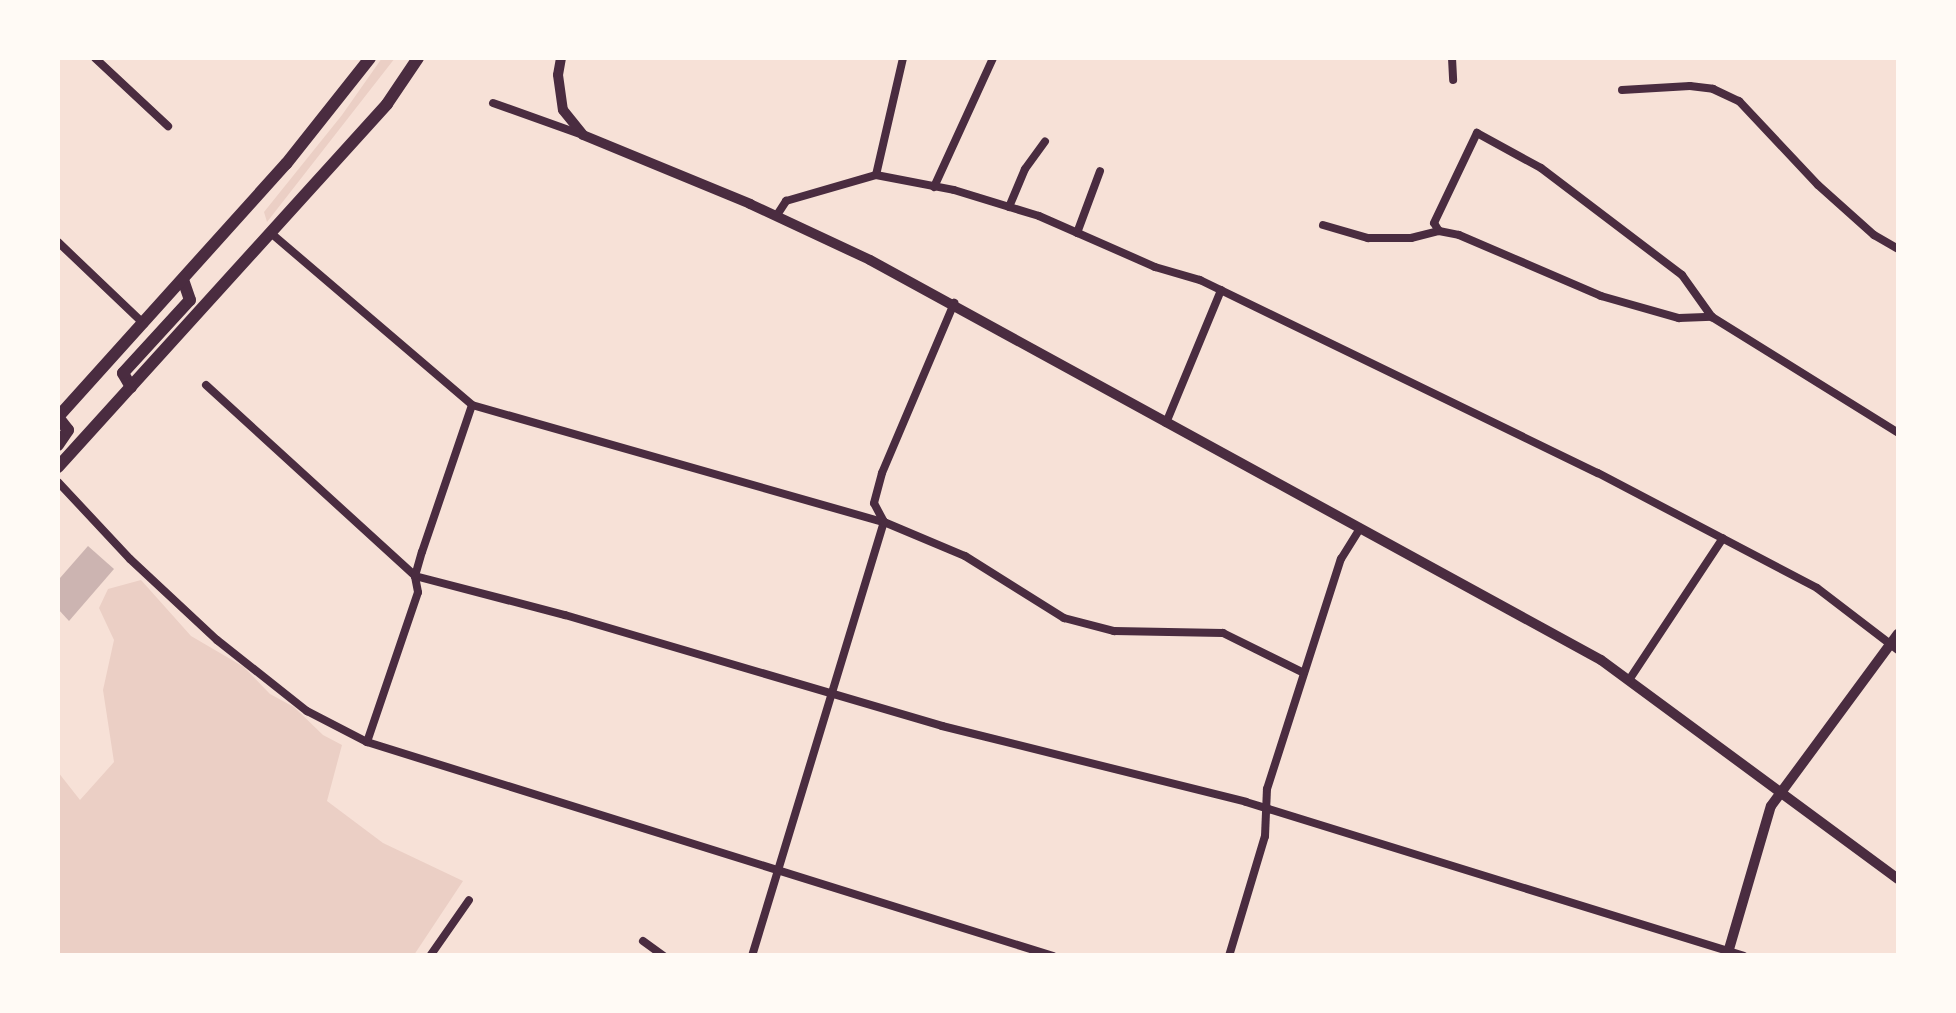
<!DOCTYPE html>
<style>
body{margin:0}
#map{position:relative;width:1956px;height:1013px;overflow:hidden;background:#f7e1d7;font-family:"PT Serif",serif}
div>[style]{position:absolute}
.green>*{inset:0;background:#ebcfc5}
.building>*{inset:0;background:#ccb4b1}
.minor>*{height:8px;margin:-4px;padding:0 4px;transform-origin:4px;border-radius:4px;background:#4a2c40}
.tertiary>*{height:10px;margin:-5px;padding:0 5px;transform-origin:5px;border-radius:5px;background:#4a2c40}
.primary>*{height:12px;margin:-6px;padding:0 6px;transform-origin:6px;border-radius:6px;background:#4a2c40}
span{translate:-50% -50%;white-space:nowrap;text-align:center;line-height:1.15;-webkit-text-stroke:10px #fffaf5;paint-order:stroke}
.frame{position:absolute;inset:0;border:60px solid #fffaf5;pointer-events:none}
</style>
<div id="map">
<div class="green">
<i style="clip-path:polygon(382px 58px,395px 58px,267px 222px,264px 212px,342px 115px)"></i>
<i style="clip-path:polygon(141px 580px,191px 636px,244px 667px,270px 694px,294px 707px,323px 735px,342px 745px,327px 801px,383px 843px,463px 881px,414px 955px,58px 955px,58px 772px,80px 800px,114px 762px,103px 690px,114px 640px,99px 608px,108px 589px)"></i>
</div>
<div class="building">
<i style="clip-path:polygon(88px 546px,114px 569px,69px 621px,58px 609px,60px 578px)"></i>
</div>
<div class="minor">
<i style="left:95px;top:58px;width:100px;rotate:43deg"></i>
<i style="left:1452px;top:58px;width:22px;rotate:87deg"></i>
<i style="left:1622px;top:90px;width:68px;rotate:-3.4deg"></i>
<i style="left:1690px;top:86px;width:23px;rotate:7deg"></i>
<i style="left:1713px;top:89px;width:29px;rotate:25deg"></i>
<i style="left:1739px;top:101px;width:115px;rotate:46.8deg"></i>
<i style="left:1818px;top:185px;width:75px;rotate:41.8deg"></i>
<i style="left:1874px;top:235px;width:28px;rotate:30deg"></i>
<i style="left:493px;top:103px;width:96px;rotate:19.6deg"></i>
<i style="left:876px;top:175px;width:120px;rotate:-77deg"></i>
<i style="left:934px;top:187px;width:142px;rotate:-65.4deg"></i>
<i style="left:1009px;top:207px;width:41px;rotate:-67.2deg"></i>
<i style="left:1025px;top:169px;width:34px;rotate:-54deg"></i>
<i style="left:777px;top:215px;width:17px;rotate:-57deg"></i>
<i style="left:786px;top:201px;width:94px;rotate:-16.1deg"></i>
<i style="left:876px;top:175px;width:79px;rotate:10.9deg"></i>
<i style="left:954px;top:190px;width:89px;rotate:17deg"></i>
<i style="left:1039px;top:216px;width:127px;rotate:23.7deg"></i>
<i style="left:1155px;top:267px;width:47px;rotate:16.1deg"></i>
<i style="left:1200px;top:280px;width:442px;rotate:25.9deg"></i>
<i style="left:1598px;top:473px;width:247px;rotate:27.7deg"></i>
<i style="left:1817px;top:588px;width:102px;rotate:37.4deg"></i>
<i style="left:1323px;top:225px;width:47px;rotate:16.1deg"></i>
<i style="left:1368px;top:238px;width:43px"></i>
<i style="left:1411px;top:238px;width:29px;rotate:-14deg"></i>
<i style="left:1439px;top:231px;width:20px;rotate:11deg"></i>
<i style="left:1459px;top:235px;width:155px;rotate:23.2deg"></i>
<i style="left:1601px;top:296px;width:81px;rotate:15.8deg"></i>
<i style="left:1679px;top:318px;width:33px;rotate:-2deg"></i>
<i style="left:1439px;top:231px;width:9px;rotate:-122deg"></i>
<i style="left:1434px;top:223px;width:100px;rotate:-64.5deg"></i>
<i style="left:1477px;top:133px;width:73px;rotate:28.7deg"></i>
<i style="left:1541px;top:168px;width:177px;rotate:37.2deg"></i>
<i style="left:1682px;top:275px;width:52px;rotate:54.5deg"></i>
<i style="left:1712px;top:317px;width:219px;rotate:31.9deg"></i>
<i style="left:1077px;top:233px;width:66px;rotate:-69.6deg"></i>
<i style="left:272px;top:234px;width:263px;rotate:40.5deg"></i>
<i style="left:472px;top:405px;width:428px;rotate:15.9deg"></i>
<i style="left:884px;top:522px;width:88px;rotate:22.8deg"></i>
<i style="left:965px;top:556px;width:117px;rotate:32.1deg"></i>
<i style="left:1064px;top:618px;width:52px;rotate:14.6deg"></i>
<i style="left:1114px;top:631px;width:109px;rotate:1.1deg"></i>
<i style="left:1223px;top:633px;width:90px;rotate:26.3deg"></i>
<i style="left:58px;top:242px;width:119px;rotate:43.6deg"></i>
<i style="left:206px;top:385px;width:283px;rotate:42.4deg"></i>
<i style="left:415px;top:576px;width:155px;rotate:14.6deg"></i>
<i style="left:565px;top:615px;width:393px;rotate:16.4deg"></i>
<i style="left:942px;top:726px;width:313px;rotate:14deg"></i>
<i style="left:1246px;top:802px;width:521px;rotate:17.18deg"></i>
<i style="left:1166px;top:423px;width:144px;rotate:-67.5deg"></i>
<i style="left:58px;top:482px;width:105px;rotate:46.9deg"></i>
<i style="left:130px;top:559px;width:119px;rotate:43deg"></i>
<i style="left:217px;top:640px;width:115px;rotate:38.3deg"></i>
<i style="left:307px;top:711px;width:68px;rotate:27.3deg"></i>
<i style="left:367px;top:742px;width:719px;rotate:17.33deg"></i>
<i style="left:1629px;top:680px;width:170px;rotate:-56.5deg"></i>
<i style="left:367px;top:742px;width:158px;rotate:-71.2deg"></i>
<i style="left:418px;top:592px;width:16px;rotate:-101deg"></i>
<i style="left:415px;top:576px;width:25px;rotate:-74deg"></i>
<i style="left:422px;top:552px;width:155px;rotate:-71.2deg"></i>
<i style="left:643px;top:941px;width:26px;rotate:36deg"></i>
<i style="left:430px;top:956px;width:68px;rotate:-55.1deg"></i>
<i style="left:752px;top:956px;width:454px;rotate:-73.1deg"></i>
<i style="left:884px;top:522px;width:21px;rotate:-118deg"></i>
<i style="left:874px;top:503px;width:31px;rotate:-75deg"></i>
<i style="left:882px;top:473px;width:185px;rotate:-67deg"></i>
<i style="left:1229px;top:956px;width:125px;rotate:-73.3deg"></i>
<i style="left:1265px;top:836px;width:47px;rotate:-87.6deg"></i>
<i style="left:1267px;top:789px;width:242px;rotate:-72.2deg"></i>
<i style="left:1341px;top:559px;width:36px;rotate:-58deg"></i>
</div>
<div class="tertiary">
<i style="left:561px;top:58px;width:17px;rotate:100deg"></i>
<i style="left:558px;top:75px;width:35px;rotate:82deg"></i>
<i style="left:563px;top:110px;width:32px;rotate:51deg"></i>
<i style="left:583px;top:135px;width:181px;rotate:22.4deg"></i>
<i style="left:750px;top:204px;width:132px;rotate:25deg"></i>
<i style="left:870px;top:260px;width:833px;rotate:28.69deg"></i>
<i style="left:1601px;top:660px;width:369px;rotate:36.4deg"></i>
<i style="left:1727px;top:956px;width:156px;rotate:-73.7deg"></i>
<i style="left:1771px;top:806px;width:214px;rotate:-53.6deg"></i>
</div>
<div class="primary">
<i style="left:131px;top:387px;width:16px;rotate:-120deg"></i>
<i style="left:123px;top:373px;width:99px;rotate:-47.5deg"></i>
<i style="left:190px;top:300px;width:21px;rotate:-109deg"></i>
<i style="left:58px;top:417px;width:341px;rotate:-48deg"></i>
<i style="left:286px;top:164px;width:135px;rotate:-51.6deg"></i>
<i style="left:58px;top:445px;width:18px;rotate:-56deg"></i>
<i style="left:68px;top:430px;width:16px;rotate:-128deg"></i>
<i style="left:58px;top:467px;width:490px;rotate:-47.8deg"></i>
<i style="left:387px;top:104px;width:55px;rotate:-56deg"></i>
</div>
<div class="frame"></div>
</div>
